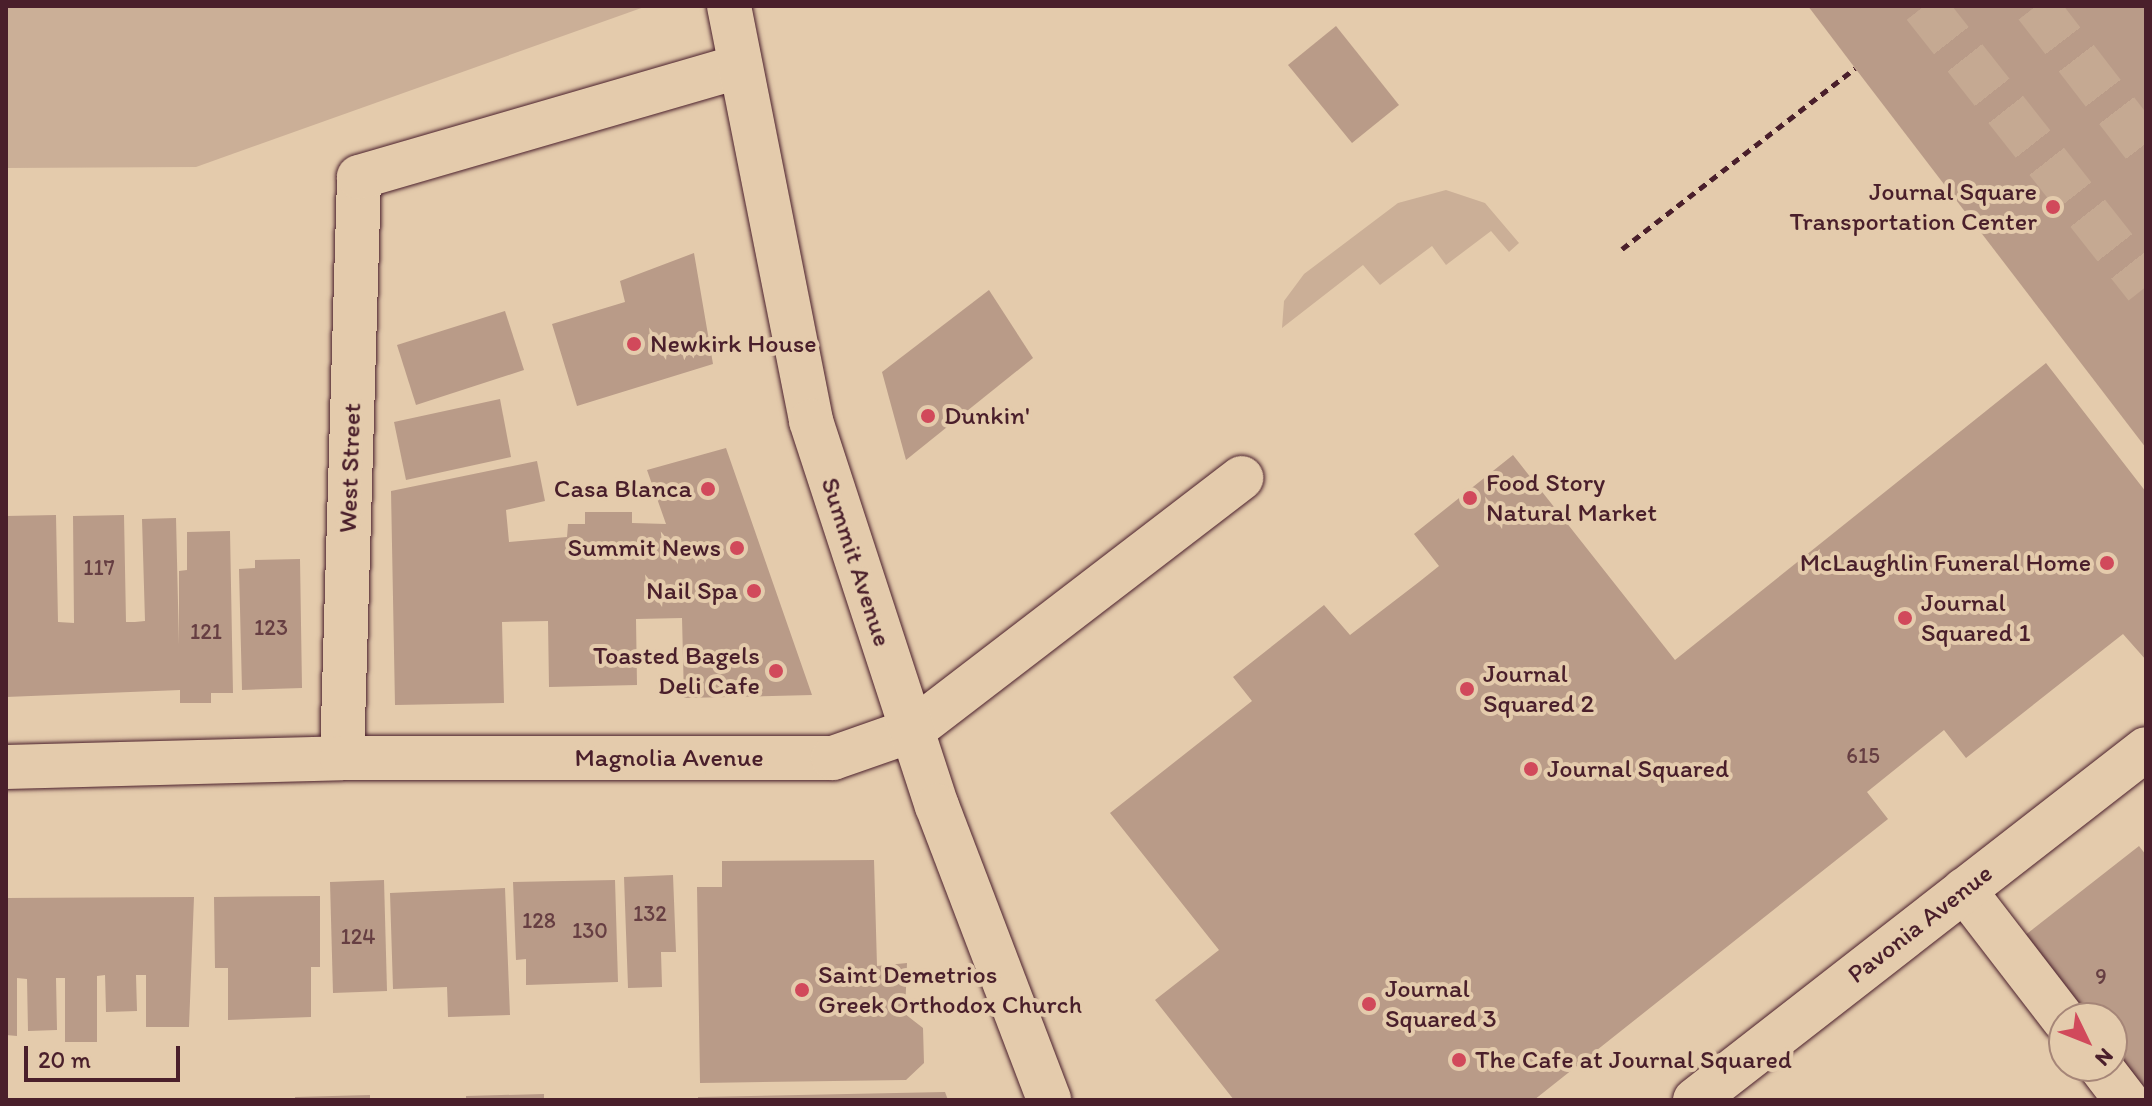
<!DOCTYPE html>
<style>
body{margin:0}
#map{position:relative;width:2152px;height:1106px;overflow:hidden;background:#e4cbac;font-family:Itim,sans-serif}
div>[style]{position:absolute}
.green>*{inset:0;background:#cbaf97}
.building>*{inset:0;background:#b99b88}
.minor-tunnel>*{height:44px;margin-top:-22px;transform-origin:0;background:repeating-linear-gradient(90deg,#c5a992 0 44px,transparent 0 66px)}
.path>*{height:5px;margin-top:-2.5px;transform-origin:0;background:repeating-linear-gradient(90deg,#4a1f2b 0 8px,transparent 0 14px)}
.roads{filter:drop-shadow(0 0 2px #4a1f2b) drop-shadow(0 0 2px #4a1f2b)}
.minor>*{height:44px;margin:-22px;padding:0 22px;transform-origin:22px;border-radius:22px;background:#e4cbac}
.major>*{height:44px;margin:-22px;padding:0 22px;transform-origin:22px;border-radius:22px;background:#e4cbac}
.dots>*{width:22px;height:22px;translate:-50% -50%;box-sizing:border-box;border:4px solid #e4cbac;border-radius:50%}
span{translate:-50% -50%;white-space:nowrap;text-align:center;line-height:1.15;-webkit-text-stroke:8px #e4cbac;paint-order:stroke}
.number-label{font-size:22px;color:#663e42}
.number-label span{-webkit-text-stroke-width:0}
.poi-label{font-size:26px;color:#4a1f2b}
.right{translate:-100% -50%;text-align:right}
.left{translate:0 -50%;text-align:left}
.street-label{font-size:26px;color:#4a1f2b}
.frame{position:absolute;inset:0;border:8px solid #4a1f2b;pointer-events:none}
.north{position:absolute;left:2048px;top:1002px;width:80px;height:80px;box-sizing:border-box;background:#e4cbac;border:2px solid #a68678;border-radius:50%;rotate:133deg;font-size:22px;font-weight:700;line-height:32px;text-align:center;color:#4a1f2b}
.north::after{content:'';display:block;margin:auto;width:28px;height:36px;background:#d1495b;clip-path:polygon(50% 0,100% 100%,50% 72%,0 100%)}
.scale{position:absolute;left:24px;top:1046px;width:156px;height:36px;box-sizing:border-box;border:4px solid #4a1f2b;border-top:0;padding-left:10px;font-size:24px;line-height:28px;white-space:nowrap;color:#4a1f2b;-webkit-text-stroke:6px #e4cbac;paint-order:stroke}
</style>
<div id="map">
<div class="green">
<i style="clip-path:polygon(6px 6px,647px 6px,196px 167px,6px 168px)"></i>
<i style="clip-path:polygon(1446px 190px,1485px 203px,1519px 243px,1509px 252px,1491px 231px,1446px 265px,1432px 246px,1380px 285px,1363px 265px,1282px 328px,1284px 301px,1304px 274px,1398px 203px)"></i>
</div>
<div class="building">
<i style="clip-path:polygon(1808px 6px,2146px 6px,2146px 448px,1855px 68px)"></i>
<i style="clip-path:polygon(1336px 26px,1399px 105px,1352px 143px,1288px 65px)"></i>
<i style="clip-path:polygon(694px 253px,713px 364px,577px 406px,552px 324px,625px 302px,620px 281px)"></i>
<i style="clip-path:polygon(989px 290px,1033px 358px,906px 460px,882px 372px)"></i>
<i style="clip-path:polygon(505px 311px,524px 370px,416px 405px,397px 345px)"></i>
<i style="clip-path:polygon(2046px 363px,2146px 492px,2146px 660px,2123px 634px,1966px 758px,1944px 730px,1867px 792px,1888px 819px,1534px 1100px,1234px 1100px,1155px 1000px,1219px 950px,1110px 813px,1252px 701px,1233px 677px,1324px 605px,1350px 635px,1419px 582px,1439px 566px,1414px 534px,1513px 455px,1675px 660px)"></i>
<i style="clip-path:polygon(500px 399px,511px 457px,406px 480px,394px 422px)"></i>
<i style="clip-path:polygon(726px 448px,812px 695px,684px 698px,682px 618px,636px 619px,637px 685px,549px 687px,548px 621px,502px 622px,504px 703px,395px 705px,391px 491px,537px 461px,545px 501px,506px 510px,509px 542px,567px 537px,568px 524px,585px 524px,585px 512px,632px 512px,632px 523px,666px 524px,647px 470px)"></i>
<i style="clip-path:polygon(56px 515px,58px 622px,74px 623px,73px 516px,124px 515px,126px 622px,135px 622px,145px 621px,142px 519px,176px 518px,179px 645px,179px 571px,187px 570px,187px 532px,230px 531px,233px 693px,211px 693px,211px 703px,180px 703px,180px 690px,6px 697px,6px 516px)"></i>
<i style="clip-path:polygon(300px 559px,302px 688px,242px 690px,239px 569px,255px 568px,255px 560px)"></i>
<i style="clip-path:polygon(2139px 846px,2146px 855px,2146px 1091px,2112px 1048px,2112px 1018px,2089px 1018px,2024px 936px)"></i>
<i style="clip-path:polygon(874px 860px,877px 966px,907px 963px,905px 1014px,923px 1028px,924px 1063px,906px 1080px,700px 1083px,697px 887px,722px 887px,722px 861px)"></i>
<i style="clip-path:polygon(673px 875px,676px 952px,661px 952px,662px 987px,628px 988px,624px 877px)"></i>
<i style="clip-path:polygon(384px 880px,387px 991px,333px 993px,330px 882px)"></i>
<i style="clip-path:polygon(615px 880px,618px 982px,526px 985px,526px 959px,516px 960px,513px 882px)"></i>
<i style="clip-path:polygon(505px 888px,510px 1015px,448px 1017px,447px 987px,393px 989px,390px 893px)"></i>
<i style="clip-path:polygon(320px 896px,320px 967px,311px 967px,311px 1017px,228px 1020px,228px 968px,215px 968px,214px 897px)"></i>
<i style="clip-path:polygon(194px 897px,189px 1027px,146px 1027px,146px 975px,136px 975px,137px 1011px,106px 1012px,105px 975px,97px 976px,97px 1042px,65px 1042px,65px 978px,56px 978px,57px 1030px,28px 1031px,27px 979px,17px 978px,17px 1036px,6px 1035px,6px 898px)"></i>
<i style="clip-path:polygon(945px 1092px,948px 1100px,698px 1100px,698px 1097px)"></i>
<i style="clip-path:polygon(544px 1094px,544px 1100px,466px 1100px,466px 1096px)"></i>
<i style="clip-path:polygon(370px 1095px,370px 1100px,295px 1100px,295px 1097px)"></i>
</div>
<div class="minor-tunnel">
<i style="left:1924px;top:6px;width:358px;rotate:51.7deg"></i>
<i style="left:2036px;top:6px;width:180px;rotate:52.4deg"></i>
</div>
<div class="path">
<i style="left:1622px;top:249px;width:295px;rotate:-37.8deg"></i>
</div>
<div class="roads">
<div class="minor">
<i style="left:342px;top:758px;width:581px;rotate:-88.32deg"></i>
<i style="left:359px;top:177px;width:397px;rotate:-16.2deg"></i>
<i style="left:6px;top:767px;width:336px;rotate:-1.5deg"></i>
<i style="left:342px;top:758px;width:491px"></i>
<i style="left:833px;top:758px;width:85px;rotate:-19.3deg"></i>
<i style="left:913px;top:730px;width:414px;rotate:-37.5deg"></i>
<i style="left:1964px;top:890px;width:164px;rotate:52.4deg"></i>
<i style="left:2100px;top:1066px;width:43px;rotate:52.6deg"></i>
<i style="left:1695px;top:1100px;width:571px;rotate:-37.89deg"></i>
</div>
<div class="major">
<i style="left:729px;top:6px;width:423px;rotate:78.8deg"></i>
<i style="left:811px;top:421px;width:405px;rotate:71.9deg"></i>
<i style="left:937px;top:806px;width:315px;rotate:69.1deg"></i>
</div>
</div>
<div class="dots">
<i style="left:2053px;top:207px;background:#d1495b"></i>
<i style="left:634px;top:344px;background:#d1495b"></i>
<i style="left:928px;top:416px;background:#d1495b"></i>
<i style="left:708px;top:489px;background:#d1495b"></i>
<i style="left:1470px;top:498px;background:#d1495b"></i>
<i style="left:737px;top:548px;background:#d1495b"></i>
<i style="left:2107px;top:563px;background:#d1495b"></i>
<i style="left:754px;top:591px;background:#d1495b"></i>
<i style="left:1905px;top:618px;background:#d1495b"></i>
<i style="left:776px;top:671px;background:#d1495b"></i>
<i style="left:1467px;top:689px;background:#d1495b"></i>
<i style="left:1531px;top:769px;background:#d1495b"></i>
<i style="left:802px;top:990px;background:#d1495b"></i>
<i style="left:1369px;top:1004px;background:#d1495b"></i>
<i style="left:1459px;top:1060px;background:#d1495b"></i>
</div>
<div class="number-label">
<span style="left:99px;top:568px">117</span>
<span style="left:271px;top:628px">123</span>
<span style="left:206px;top:632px">121</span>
<span style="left:1863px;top:756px">615</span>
<span style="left:650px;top:914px">132</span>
<span style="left:539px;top:921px">128</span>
<span style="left:590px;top:931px">130</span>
<span style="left:358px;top:937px">124</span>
<span style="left:2101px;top:977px">9</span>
</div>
<div class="poi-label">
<span class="right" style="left:2037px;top:207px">Journal Square<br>Transportation Center</span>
<span class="left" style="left:650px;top:344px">Newkirk House</span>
<span class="left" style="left:944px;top:416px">Dunkin'</span>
<span class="left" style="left:1486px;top:498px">Food Story<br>Natural Market</span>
<span class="right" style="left:692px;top:489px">Casa Blanca</span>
<span class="right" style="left:721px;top:548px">Summit News</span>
<span class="right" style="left:2091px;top:563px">McLaughlin Funeral Home</span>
<span class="right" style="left:738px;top:591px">Nail Spa</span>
<span class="left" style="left:1921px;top:618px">Journal<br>Squared 1</span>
<span class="right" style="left:760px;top:671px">Toasted Bagels<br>Deli Cafe</span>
<span class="left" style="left:1483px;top:689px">Journal<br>Squared 2</span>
<span class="left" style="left:1547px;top:769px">Journal Squared</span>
<span class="left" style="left:818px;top:990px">Saint Demetrios<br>Greek Orthodox Church</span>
<span class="left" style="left:1385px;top:1004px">Journal<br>Squared 3</span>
<span class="left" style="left:1475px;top:1060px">The Cafe at Journal Squared</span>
</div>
<div class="street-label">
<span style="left:350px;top:468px;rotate:-88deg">West Street</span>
<span style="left:856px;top:562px;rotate:72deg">Summit Avenue</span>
<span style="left:669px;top:758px">Magnolia Avenue</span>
<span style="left:1920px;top:924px;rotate:-38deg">Pavonia Avenue</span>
</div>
<div class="frame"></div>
<div class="north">N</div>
<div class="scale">20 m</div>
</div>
